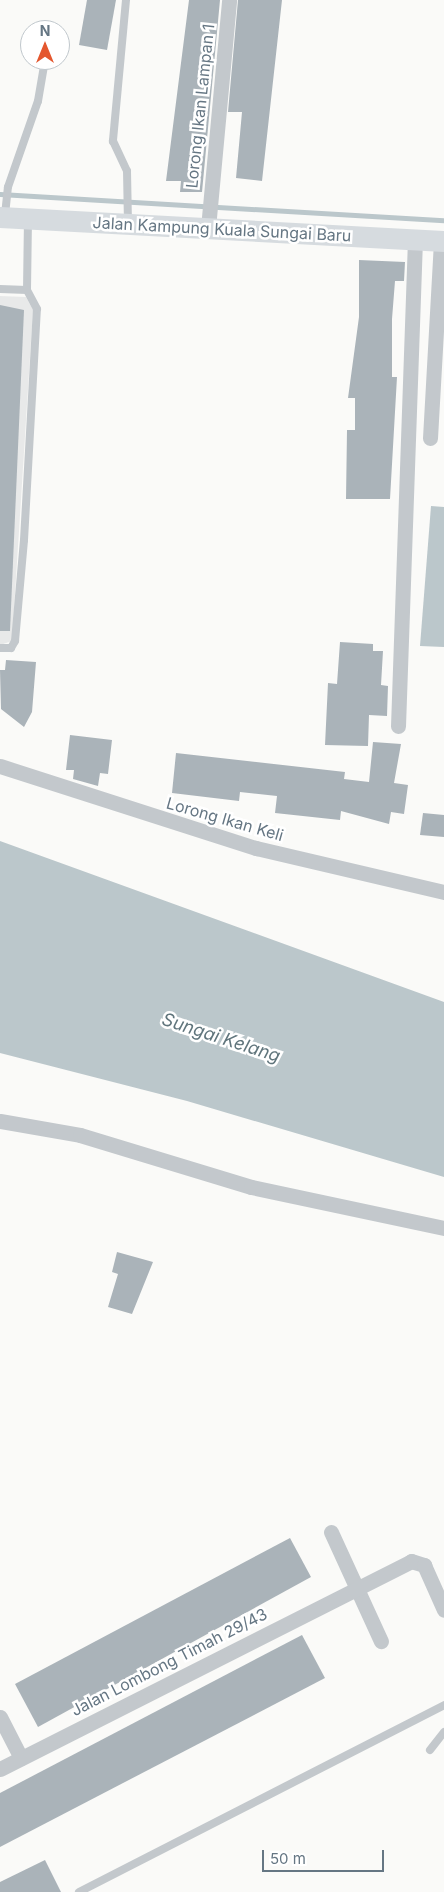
<!DOCTYPE html>
<style>
body{margin:0}
#map{position:relative;width:444px;height:1892px;overflow:hidden;background:#fafaf8;font-family:Inter,sans-serif}
div>[style]{position:absolute}
.built>*{inset:0;background:#e8e9e9}
.water>*{inset:0;background:#bbc7cb}
.stream>*{height:5px;margin:-2.5px;padding:0 2.5px;transform-origin:2.5px;border-radius:2.5px;background:#bbc7cb}
.building>*{inset:0;background:#aab3b9}
.lane>*{height:8px;margin:-4px;padding:0 4px;transform-origin:4px;border-radius:4px;background:#c3c8cc}
.street>*{height:15px;margin:-7.5px;padding:0 7.5px;transform-origin:7.5px;border-radius:7.5px;background:#c3c8cc}
.secondary>*{height:21px;margin:-10.5px;padding:0 10.5px;transform-origin:10.5px;border-radius:10.5px;background:#d6dbdf}
span{translate:-50% -50%;white-space:nowrap;text-align:center;line-height:1.15;-webkit-text-stroke:5px #fff;paint-order:stroke}
.street-label{font-size:16px;color:#657683}
.water-label{font-size:18px;color:#60757c;font-style:italic}
.north{position:absolute;left:20px;top:20px;width:50px;height:50px;box-sizing:border-box;background:#fff;border:1px solid #c1c8cd;border-radius:50%;rotate:0deg;font-size:14px;font-weight:700;line-height:20px;text-align:center;color:#657683}
.north::after{content:'';display:block;margin:auto;width:18px;height:22px;background:#e4572e;clip-path:polygon(50% 0,100% 100%,50% 72%,0 100%)}
.scale{position:absolute;left:262px;top:1850px;width:122px;height:22px;box-sizing:border-box;border:2px solid #657683;border-top:0;padding-left:6px;font-size:15px;line-height:18px;white-space:nowrap;color:#657683;-webkit-text-stroke:4px #fff;paint-order:stroke}
</style>
<div id="map">
<div class="built">
<i style="clip-path:polygon(0 296px,26px 297px,33px 310px,12px 641px,0 645px)"></i>
</div>
<div class="water">
<i style="clip-path:polygon(431px 506px,444px 507px,444px 647px,420px 646px)"></i>
<i style="clip-path:polygon(0 841px,444px 1002px,444px 1177px,187px 1101px,0 1053px)"></i>
</div>
<div class="stream">
<i style="left:0;top:194px;width:445px;rotate:3.4deg"></i>
</div>
<div class="building">
<i style="clip-path:polygon(87px 0,116px 0,107px 50px,79px 45px)"></i>
<i style="clip-path:polygon(189px 0,220px 0,202px 192px,180px 192px,181px 181px,166px 181px)"></i>
<i style="clip-path:polygon(238px 0,282px 0,262px 181px,236px 178px,242px 112px,228px 112px)"></i>
<i style="clip-path:polygon(359px 260px,405px 262px,404px 281px,395px 281px,392px 319px,392px 377px,397px 377px,390px 499px,346px 499px,347px 430px,355px 430px,355px 398px,348px 398px,359px 317px)"></i>
<i style="clip-path:polygon(0 305px,24px 310px,10px 631px,0 631px)"></i>
<i style="clip-path:polygon(340px 642px,373px 644px,373px 651px,383px 651px,381px 685px,388px 686px,387px 716px,369px 715px,368px 746px,325px 745px,328px 683px,337px 684px)"></i>
<i style="clip-path:polygon(6px 660px,36px 662px,32px 712px,24px 727px,1px 709px,0 670px,5px 670px)"></i>
<i style="clip-path:polygon(70px 735px,112px 740px,108px 774px,100px 773px,98px 786px,73px 779px,74px 770px,66px 770px)"></i>
<i style="clip-path:polygon(373px 742px,401px 744px,394px 783px,408px 785px,404px 814px,391px 812px,389px 824px,341px 811px,340px 820px,275px 813px,277px 796px,240px 792px,239px 801px,172px 793px,176px 753px,345px 772px,344px 779px,369px 782px)"></i>
<i style="clip-path:polygon(423px 813px,444px 815px,444px 837px,420px 835px)"></i>
<i style="clip-path:polygon(117px 1252px,153px 1262px,132px 1314px,108px 1307px,118px 1274px,112px 1272px)"></i>
<i style="clip-path:polygon(290px 1538px,311px 1577px,38px 1727px,15px 1684px)"></i>
<i style="clip-path:polygon(302px 1635px,325px 1678px,0 1847px,0 1793px)"></i>
<i style="clip-path:polygon(45px 1860px,61px 1892px,0 1892px,0 1882px)"></i>
</div>
<div class="lane">
<i style="left:126px;top:0;width:142px;rotate:95.3deg"></i>
<i style="left:113px;top:141px;width:33px;rotate:65deg"></i>
<i style="left:127px;top:171px;width:51px;rotate:88.9deg"></i>
<i style="left:5px;top:215px;width:28px;rotate:-84deg"></i>
<i style="left:8px;top:187px;width:91px;rotate:-70.8deg"></i>
<i style="left:38px;top:101px;width:42px;rotate:-80.3deg"></i>
<i style="left:0;top:289px;width:27px;rotate:2deg"></i>
<i style="left:27px;top:290px;width:69px;rotate:-89.2deg"></i>
<i style="left:0;top:648px;width:11px"></i>
<i style="left:11px;top:648px;width:8px;rotate:-60deg"></i>
<i style="left:15px;top:641px;width:101px;rotate:-84.9deg"></i>
<i style="left:24px;top:540px;width:231px;rotate:-86.8deg"></i>
<i style="left:37px;top:309px;width:21px;rotate:-118deg"></i>
<i style="left:430px;top:1750px;width:23px;rotate:-52deg"></i>
<i style="left:79px;top:1892px;width:410px;rotate:-27.1deg"></i>
</div>
<div class="street">
<i style="left:208px;top:228px;width:229px;rotate:-84.7deg"></i>
<i style="left:430px;top:438px;width:197px;rotate:-86.8deg"></i>
<i style="left:398px;top:726px;width:484px;rotate:-88deg"></i>
<i style="left:0;top:766px;width:269px;rotate:17.8deg"></i>
<i style="left:256px;top:848px;width:193px;rotate:13.2deg"></i>
<i style="left:0;top:1121px;width:81px;rotate:9.9deg"></i>
<i style="left:80px;top:1135px;width:179px;rotate:16.9deg"></i>
<i style="left:251px;top:1187px;width:197px;rotate:12deg"></i>
<i style="left:331px;top:1532px;width:120px;rotate:65.4deg"></i>
<i style="left:0;top:1717px;width:46px;rotate:62.9deg"></i>
<i style="left:0;top:1769px;width:461px;rotate:-26.8deg"></i>
<i style="left:411px;top:1561px;width:14px;rotate:17deg"></i>
<i style="left:424px;top:1565px;width:49px;rotate:66deg"></i>
</div>
<div class="secondary">
<i style="left:0;top:217px;width:445px;rotate:3.1deg"></i>
</div>
<div class="street-label">
<span style="left:200px;top:106px;rotate:-84deg">Lorong Ikan Lampan 1</span>
<span style="left:222px;top:229px;rotate:3deg">Jalan Kampung Kuala Sungai Baru</span>
<span style="left:225px;top:819px;rotate:16deg">Lorong Ikan Keli</span>
<span style="left:169px;top:1662px;rotate:-27deg">Jalan Lombong Timah 29/43</span>
</div>
<div class="water-label">
<span style="left:221px;top:1038px;rotate:18deg">Sungai Kelang</span>
</div>
<div class="north">N</div>
<div class="scale">50 m</div>
</div>
